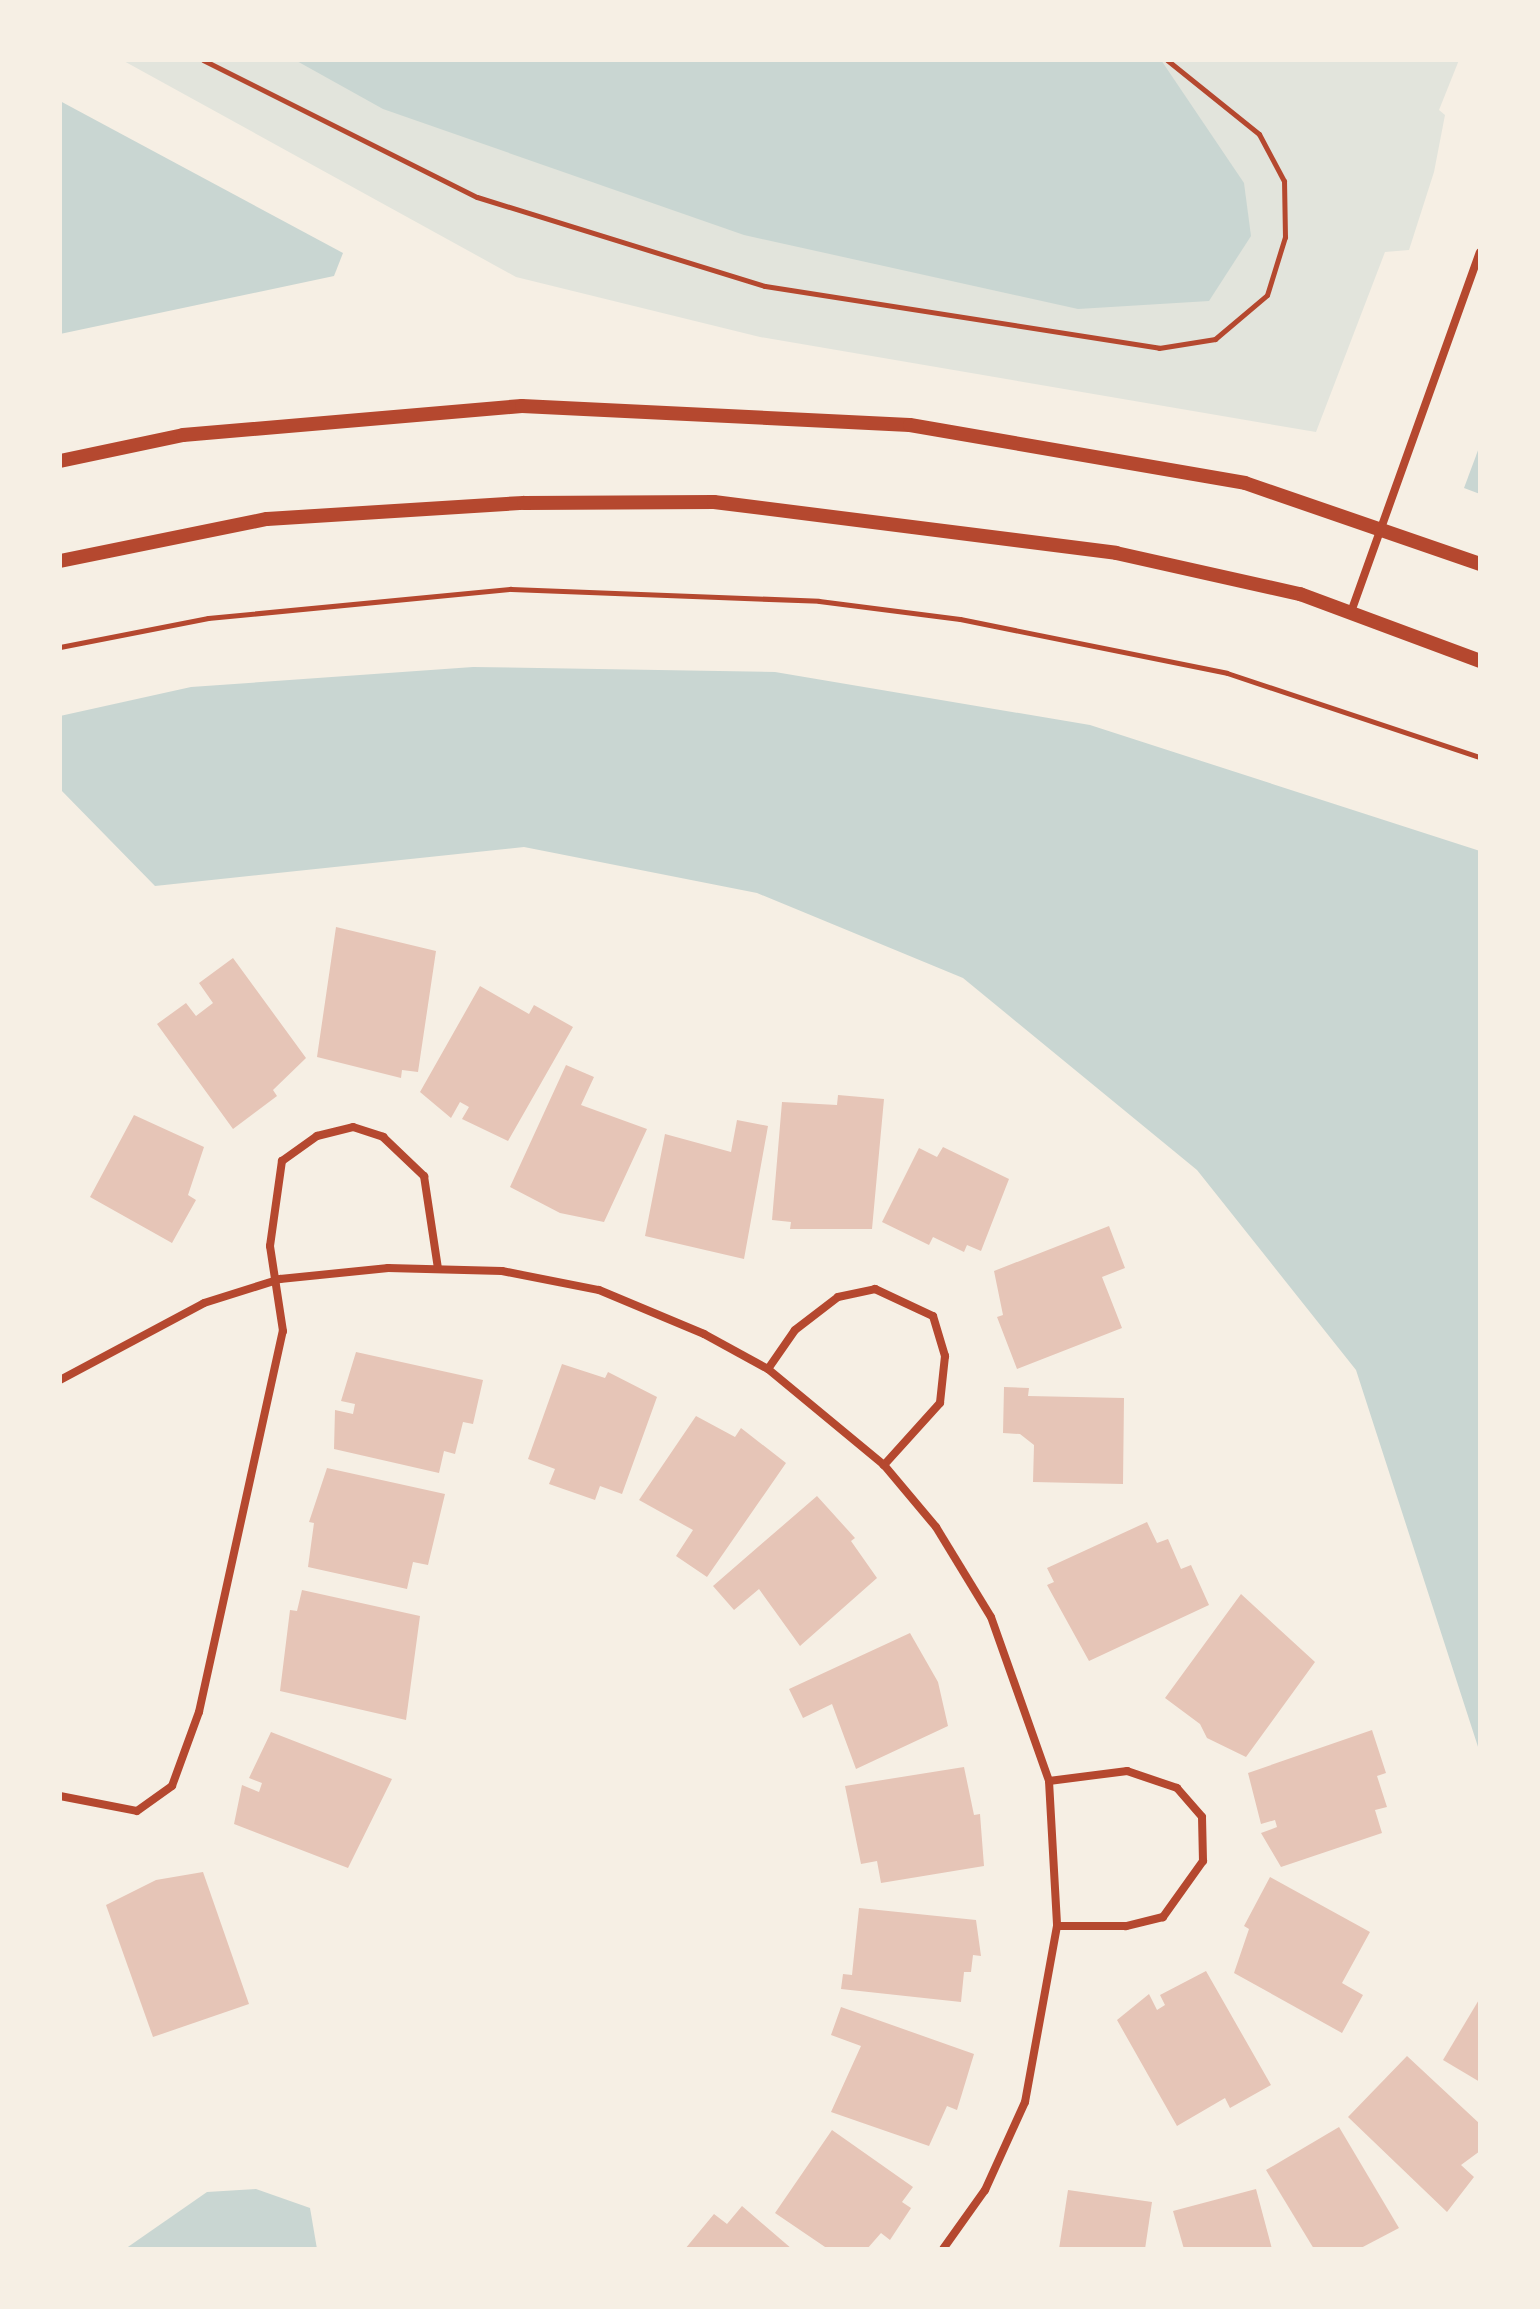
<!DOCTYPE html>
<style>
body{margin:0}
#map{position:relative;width:1540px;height:2309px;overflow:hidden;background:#f6efe4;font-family:"Work Sans",sans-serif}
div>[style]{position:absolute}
.green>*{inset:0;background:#e2e4dc}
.water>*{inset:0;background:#c9d6d2}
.building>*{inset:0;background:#e6c5b7}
.path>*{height:5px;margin:-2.5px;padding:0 2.5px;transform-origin:2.5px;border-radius:2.5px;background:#b5482f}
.minor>*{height:8px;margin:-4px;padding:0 4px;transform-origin:4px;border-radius:4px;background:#b5482f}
.tertiary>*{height:14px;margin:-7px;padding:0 7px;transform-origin:7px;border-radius:7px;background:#b5482f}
span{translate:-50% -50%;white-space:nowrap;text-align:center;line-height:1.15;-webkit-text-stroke:7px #f6efe4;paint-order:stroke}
.frame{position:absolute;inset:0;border:62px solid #f6efe4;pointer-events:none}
</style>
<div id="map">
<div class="green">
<i style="clip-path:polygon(122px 60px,1459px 60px,1439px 110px,1445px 115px,1434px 172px,1409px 250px,1385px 252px,1316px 432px,760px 337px,516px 277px)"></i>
</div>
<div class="water">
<i style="clip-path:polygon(295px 60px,1161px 60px,1244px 183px,1251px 236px,1209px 301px,1078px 309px,744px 235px,383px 109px)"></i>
<i style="clip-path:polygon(60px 101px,343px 253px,334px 276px,60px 334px)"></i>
<i style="clip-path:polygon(1480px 445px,1480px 494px,1464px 488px)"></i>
<i style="clip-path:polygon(473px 667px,775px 672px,1090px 725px,1480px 851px,1480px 1753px,1356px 1370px,1197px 1170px,963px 978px,757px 893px,524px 847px,155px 886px,60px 789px,60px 716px,191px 687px)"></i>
<i style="clip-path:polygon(256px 2189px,310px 2208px,317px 2249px,125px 2249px,207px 2192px)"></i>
</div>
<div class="building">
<i style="clip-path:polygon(336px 927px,436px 951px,418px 1072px,402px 1070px,401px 1078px,317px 1057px)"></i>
<i style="clip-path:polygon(233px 958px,306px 1058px,273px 1090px,277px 1096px,233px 1129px,157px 1024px,186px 1003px,196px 1016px,213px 1003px,199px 983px)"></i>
<i style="clip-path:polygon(480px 986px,529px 1014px,534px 1005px,573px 1027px,508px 1141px,462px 1119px,469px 1107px,460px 1102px,451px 1118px,420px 1092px)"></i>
<i style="clip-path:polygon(566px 1065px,594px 1077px,581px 1105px,647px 1129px,604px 1222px,560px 1213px,510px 1187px)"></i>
<i style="clip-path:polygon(838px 1095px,884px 1099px,872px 1229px,790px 1229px,791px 1222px,772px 1220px,782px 1102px,837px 1105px)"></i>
<i style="clip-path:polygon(134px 1115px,204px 1147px,188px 1195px,196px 1200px,172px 1243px,90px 1197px)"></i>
<i style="clip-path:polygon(737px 1120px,768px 1126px,744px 1259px,645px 1236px,665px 1134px,731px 1152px)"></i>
<i style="clip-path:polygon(943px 1147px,1009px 1179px,981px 1251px,967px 1245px,964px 1252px,933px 1237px,929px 1245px,882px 1222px,919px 1148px,937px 1157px)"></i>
<i style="clip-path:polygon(1109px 1226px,1125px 1268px,1102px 1277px,1122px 1328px,1017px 1369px,997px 1317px,1003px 1315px,994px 1271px)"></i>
<i style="clip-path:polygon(356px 1352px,483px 1380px,473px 1424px,463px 1422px,455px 1454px,444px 1451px,439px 1473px,334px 1449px,335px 1410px,353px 1414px,355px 1404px,341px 1401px)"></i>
<i style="clip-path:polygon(562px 1364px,605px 1378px,608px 1372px,657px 1397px,622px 1494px,600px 1486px,595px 1500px,549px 1484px,555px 1469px,528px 1459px)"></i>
<i style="clip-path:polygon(1004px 1387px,1029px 1388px,1028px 1396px,1124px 1398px,1123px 1484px,1033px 1482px,1034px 1445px,1020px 1434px,1003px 1433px)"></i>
<i style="clip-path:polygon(696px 1416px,735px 1437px,741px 1428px,786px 1463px,707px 1577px,676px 1556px,693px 1530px,639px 1500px)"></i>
<i style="clip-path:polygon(327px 1468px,445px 1494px,428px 1565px,413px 1562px,407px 1589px,308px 1567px,314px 1523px,309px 1522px)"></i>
<i style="clip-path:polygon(817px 1496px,855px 1538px,851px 1541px,877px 1578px,800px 1646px,759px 1589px,734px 1610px,713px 1586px)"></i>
<i style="clip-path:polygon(1147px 1522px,1157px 1543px,1168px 1539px,1181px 1569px,1191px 1565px,1209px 1605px,1089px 1661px,1047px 1585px,1054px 1582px,1047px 1568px)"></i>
<i style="clip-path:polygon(302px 1590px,420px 1616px,406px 1720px,280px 1691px,290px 1610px,297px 1611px)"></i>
<i style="clip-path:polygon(1241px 1594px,1315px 1662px,1246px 1757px,1207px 1738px,1200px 1724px,1165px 1698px)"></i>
<i style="clip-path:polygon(910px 1633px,938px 1682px,948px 1726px,856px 1769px,832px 1704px,803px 1718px,789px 1689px)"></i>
<i style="clip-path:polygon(1372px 1730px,1386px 1773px,1377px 1776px,1387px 1807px,1375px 1810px,1382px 1833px,1281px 1867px,1261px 1833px,1277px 1827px,1275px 1820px,1261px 1824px,1248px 1773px)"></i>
<i style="clip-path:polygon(271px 1732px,392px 1779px,348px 1868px,234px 1824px,242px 1785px,259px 1792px,262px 1783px,249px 1778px)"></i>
<i style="clip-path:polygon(964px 1767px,974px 1815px,980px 1814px,984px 1866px,881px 1883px,877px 1861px,861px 1864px,845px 1786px)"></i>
<i style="clip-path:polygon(203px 1872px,249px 2004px,153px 2037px,106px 1905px,156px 1880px)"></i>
<i style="clip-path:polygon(1270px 1877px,1370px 1932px,1342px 1983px,1363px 1995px,1342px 2033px,1234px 1973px,1249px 1929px,1244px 1926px)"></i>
<i style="clip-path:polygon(859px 1908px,976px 1920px,981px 1956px,973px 1955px,971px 1972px,964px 1972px,961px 2002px,841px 1989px,843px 1974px,852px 1975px)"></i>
<i style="clip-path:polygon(1206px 1971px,1271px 2085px,1230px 2108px,1225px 2098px,1177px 2126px,1117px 2020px,1149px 1994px,1157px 2010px,1165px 2005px,1160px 1995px)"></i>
<i style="clip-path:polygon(1480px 1998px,1480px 2082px,1443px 2060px)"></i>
<i style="clip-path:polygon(841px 2007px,974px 2054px,957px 2110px,947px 2106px,929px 2146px,831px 2112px,861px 2046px,831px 2035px)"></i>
<i style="clip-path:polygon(1407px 2056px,1480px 2124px,1480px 2151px,1461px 2165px,1474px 2177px,1447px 2212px,1348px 2117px)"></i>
<i style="clip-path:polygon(1339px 2127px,1399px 2228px,1359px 2249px,1314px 2249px,1266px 2170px)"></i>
<i style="clip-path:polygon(832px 2130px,913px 2187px,902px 2202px,911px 2208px,890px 2240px,881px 2233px,867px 2249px,828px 2249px,775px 2213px)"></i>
<i style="clip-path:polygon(1256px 2189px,1272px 2249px,1184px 2249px,1173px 2211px)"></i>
<i style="clip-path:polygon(1068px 2190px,1152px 2202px,1145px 2249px,1059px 2249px)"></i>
<i style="clip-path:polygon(742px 2206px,792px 2249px,685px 2249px,714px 2214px,727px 2224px)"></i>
</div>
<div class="path">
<i style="left:203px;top:60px;width:306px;rotate:26.6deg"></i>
<i style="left:477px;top:197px;width:301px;rotate:17.2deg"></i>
<i style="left:765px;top:286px;width:399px;rotate:8.9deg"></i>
<i style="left:1159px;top:348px;width:57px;rotate:-9.1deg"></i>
<i style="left:1215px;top:339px;width:68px;rotate:-40.2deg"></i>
<i style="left:1267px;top:295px;width:61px;rotate:-72.8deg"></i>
<i style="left:1285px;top:237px;width:56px;rotate:-91deg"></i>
<i style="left:1284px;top:181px;width:53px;rotate:-118deg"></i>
<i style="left:1259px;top:134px;width:118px;rotate:-141.2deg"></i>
<i style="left:60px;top:647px;width:151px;rotate:-11.1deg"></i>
<i style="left:208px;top:618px;width:304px;rotate:-5.5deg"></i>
<i style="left:511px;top:589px;width:308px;rotate:2.2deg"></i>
<i style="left:819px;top:601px;width:142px;rotate:7.3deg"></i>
<i style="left:960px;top:619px;width:272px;rotate:11.4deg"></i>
<i style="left:1227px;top:673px;width:267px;rotate:18.4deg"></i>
</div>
<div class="minor">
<i style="left:1351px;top:612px;width:382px;rotate:-70.3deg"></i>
<i style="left:768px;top:1369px;width:47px;rotate:-55.3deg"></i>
<i style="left:795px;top:1330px;width:54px;rotate:-37.5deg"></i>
<i style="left:838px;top:1297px;width:38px;rotate:-12deg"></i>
<i style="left:875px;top:1289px;width:64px;rotate:25deg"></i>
<i style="left:933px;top:1316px;width:42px;rotate:73.3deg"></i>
<i style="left:945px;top:1356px;width:47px;rotate:96.1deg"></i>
<i style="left:940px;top:1403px;width:84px;rotate:132.1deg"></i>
<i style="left:60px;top:1380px;width:163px;rotate:-28.1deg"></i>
<i style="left:204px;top:1303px;width:80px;rotate:-17.5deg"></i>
<i style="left:280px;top:1279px;width:109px;rotate:-5.8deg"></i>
<i style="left:388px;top:1268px;width:114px;rotate:1.5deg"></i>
<i style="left:502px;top:1271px;width:99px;rotate:11.1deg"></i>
<i style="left:599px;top:1290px;width:114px;rotate:22.7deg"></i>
<i style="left:704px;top:1334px;width:73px;rotate:28.7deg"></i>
<i style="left:768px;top:1369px;width:151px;rotate:39.6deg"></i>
<i style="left:884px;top:1465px;width:81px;rotate:50deg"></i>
<i style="left:936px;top:1527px;width:105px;rotate:58.6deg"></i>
<i style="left:991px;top:1617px;width:174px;rotate:70.5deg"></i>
<i style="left:1049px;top:1781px;width:145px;rotate:86.8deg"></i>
<i style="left:1057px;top:1926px;width:179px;rotate:100.3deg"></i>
<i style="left:1025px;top:2102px;width:97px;rotate:114.4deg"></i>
<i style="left:985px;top:2190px;width:72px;rotate:125.4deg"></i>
<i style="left:1049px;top:1781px;width:79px;rotate:-7.3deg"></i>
<i style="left:1127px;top:1771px;width:53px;rotate:18.8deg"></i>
<i style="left:1177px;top:1788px;width:38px;rotate:49deg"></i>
<i style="left:1202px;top:1817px;width:44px;rotate:88.7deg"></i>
<i style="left:1203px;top:1861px;width:69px;rotate:125.5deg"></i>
<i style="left:1163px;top:1917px;width:38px;rotate:166deg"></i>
<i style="left:1126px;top:1926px;width:69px;rotate:180deg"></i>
<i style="left:60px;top:1796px;width:78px;rotate:11deg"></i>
<i style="left:137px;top:1811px;width:43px;rotate:-35.5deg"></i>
<i style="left:172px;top:1786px;width:79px;rotate:-70deg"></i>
<i style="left:199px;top:1712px;width:390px;rotate:-77.6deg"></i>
<i style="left:283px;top:1331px;width:86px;rotate:-98.7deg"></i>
<i style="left:270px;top:1246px;width:86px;rotate:-82deg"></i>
<i style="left:282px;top:1161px;width:43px;rotate:-35.5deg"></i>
<i style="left:317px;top:1136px;width:37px;rotate:-14deg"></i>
<i style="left:353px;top:1127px;width:32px;rotate:18deg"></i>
<i style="left:383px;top:1137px;width:57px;rotate:43.6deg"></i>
<i style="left:424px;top:1176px;width:94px;rotate:81.4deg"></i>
</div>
<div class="tertiary">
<i style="left:60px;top:461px;width:126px;rotate:-11.9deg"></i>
<i style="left:183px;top:435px;width:340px;rotate:-4.9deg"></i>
<i style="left:522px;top:406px;width:388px;rotate:2.8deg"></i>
<i style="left:910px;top:425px;width:340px;rotate:9.8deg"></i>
<i style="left:1245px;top:483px;width:249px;rotate:19deg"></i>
<i style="left:60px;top:561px;width:211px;rotate:-11.5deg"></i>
<i style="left:267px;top:519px;width:257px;rotate:-3.6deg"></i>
<i style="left:524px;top:503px;width:190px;rotate:-0.3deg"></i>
<i style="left:714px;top:502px;width:405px;rotate:7.2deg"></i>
<i style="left:1116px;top:553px;width:189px;rotate:12.6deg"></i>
<i style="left:1300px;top:594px;width:192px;rotate:20.4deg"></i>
</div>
<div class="frame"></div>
</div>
